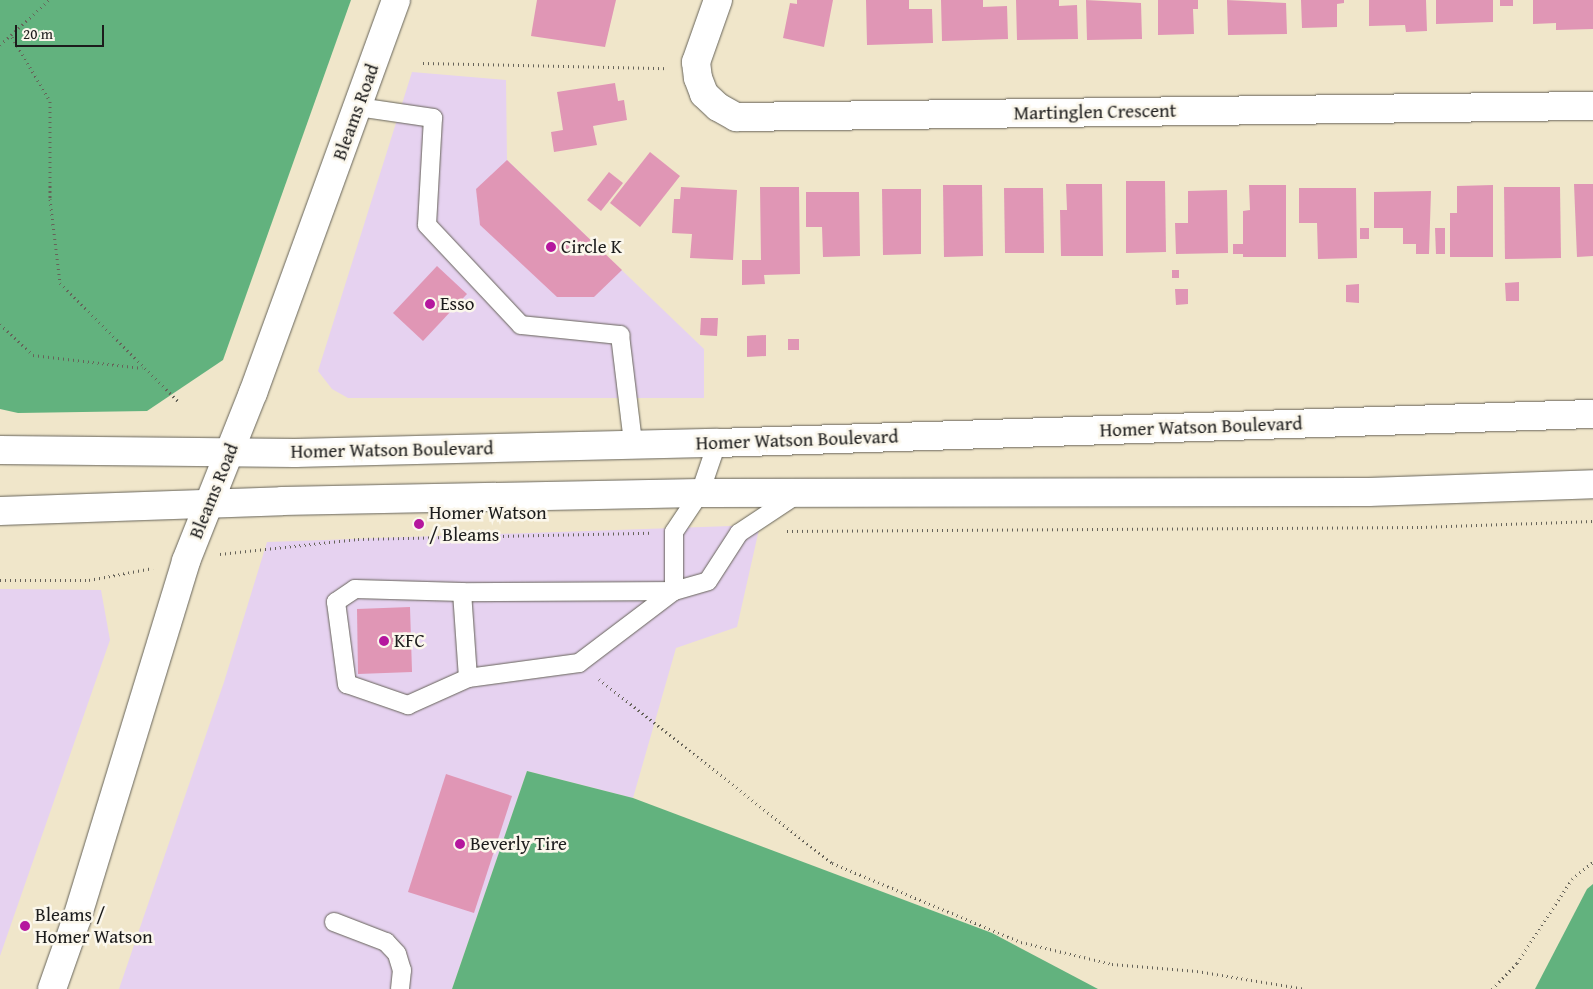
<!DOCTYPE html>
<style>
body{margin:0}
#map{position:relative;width:1593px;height:989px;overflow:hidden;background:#f0e6ca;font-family:"Gentium Book Plus",serif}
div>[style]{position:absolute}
.built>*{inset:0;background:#e6d2f0}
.forest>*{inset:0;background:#62b27e}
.building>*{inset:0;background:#e096b5}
.path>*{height:3px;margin-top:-1.5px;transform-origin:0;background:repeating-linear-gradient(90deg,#666359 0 1px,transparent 0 5px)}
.roads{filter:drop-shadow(0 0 1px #666359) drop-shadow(0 0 1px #666359)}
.service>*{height:18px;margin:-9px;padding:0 9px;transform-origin:9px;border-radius:9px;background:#fff}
.minor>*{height:28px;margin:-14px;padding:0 14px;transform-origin:14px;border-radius:14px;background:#fff}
.secondary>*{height:28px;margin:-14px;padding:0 14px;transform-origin:14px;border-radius:14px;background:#fff}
.dots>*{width:14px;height:14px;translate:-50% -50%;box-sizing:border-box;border:2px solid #fbf7ec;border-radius:50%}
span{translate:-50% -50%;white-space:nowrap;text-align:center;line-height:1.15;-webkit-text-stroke:5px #fbf7ec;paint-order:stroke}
.street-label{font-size:19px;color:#1c1c1c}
.poi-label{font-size:19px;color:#1c1c1c}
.left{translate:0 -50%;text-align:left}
.scale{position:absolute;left:15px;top:25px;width:89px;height:22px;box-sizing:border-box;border:2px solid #1c1c1c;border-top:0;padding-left:6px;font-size:15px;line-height:18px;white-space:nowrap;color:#1c1c1c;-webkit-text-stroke:4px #fbf7ec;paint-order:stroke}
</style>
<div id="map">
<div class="built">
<i style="clip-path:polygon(412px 72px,506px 80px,507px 160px,704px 349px,704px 398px,348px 398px,332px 389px,318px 371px)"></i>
<i style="clip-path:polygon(760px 525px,737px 627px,676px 648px,633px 798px,527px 771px,452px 989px,119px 989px,224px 682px,267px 542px)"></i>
<i style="clip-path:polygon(0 589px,101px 590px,110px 640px,0 956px)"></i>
</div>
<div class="forest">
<i style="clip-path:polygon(0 0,351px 0,223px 360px,147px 411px,18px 413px,0 409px)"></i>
<i style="clip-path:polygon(527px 771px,633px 798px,992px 933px,1098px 989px,452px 989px)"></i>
<i style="clip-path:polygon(1593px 884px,1593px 989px,1535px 989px,1587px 889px)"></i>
</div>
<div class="building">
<i style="clip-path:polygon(537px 0,616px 0,605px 47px,531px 36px)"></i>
<i style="clip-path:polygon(797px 0,833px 0,824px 47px,783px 38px,790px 3px,797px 4px)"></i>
<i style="clip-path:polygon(866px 0,909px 0,909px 9px,932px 9px,933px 43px,867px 45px)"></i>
<i style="clip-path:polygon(941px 0,983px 0,983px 7px,1007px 6px,1008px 39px,942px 41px)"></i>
<i style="clip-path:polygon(1016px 0,1059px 0,1059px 6px,1077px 5px,1078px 39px,1017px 40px)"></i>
<i style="clip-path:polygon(1086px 0,1141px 3px,1142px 39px,1087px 40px)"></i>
<i style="clip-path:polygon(1158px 0,1198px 0,1198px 9px,1193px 9px,1194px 34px,1158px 35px)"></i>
<i style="clip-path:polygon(1227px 0,1286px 3px,1287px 34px,1228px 35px)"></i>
<i style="clip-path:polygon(1301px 0,1344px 0,1344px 3px,1337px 4px,1337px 27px,1302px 28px)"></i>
<i style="clip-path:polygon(1369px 0,1426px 0,1427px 31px,1406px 32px,1405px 25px,1369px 26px)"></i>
<i style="clip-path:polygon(1436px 0,1493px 0,1493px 22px,1436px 24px)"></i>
<i style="clip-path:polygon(1500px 0,1513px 0,1513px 6px,1500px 6px)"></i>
<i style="clip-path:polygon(1533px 0,1593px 0,1593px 29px,1556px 30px,1556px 23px,1533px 24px)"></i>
<i style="clip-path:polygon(615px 83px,618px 101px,624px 100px,627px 120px,593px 126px,597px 145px,554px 152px,551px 132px,563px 130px,557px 92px)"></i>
<i style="clip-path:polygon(650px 152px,680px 176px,640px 227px,610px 203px)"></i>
<i style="clip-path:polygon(507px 160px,622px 270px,594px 297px,557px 297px,480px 225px,476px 189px)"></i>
<i style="clip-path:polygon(609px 172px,623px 183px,601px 211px,587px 200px)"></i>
<i style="clip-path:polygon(1126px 181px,1165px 181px,1166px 252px,1126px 253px)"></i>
<i style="clip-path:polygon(1066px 184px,1102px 184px,1103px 256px,1061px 256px,1060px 210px,1067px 210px)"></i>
<i style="clip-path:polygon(1574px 184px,1593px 184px,1593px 256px,1577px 257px)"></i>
<i style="clip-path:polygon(943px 185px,982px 185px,983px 256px,944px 257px)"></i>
<i style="clip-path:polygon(1249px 185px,1286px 185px,1286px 257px,1243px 257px,1243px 254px,1233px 254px,1233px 244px,1243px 244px,1243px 211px,1250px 210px)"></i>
<i style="clip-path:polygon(1493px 185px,1493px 257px,1450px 257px,1450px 213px,1457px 213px,1457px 186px)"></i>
<i style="clip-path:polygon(681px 187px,737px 190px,733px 260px,690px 258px,692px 234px,672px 233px,674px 199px,680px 199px)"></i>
<i style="clip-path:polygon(760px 187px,799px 187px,800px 274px,764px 275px,765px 284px,742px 285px,742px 260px,761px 260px)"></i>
<i style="clip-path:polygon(1504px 187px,1560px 187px,1561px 258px,1505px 259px)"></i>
<i style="clip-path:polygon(1004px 188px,1043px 188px,1044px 253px,1005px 253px)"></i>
<i style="clip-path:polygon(1299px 188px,1356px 188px,1357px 258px,1318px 259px,1317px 223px,1299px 223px)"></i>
<i style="clip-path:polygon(882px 189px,921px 189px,921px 254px,883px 255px)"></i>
<i style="clip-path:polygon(1227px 190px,1228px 253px,1176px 254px,1175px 223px,1188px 223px,1188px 191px)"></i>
<i style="clip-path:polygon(1431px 191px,1429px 254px,1416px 254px,1416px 244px,1403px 244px,1403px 228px,1374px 228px,1374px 192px)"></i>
<i style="clip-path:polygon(806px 192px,859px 192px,860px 256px,823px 257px,822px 227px,806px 227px)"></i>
<i style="clip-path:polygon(1360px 228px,1369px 228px,1369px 239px,1360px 239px)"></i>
<i style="clip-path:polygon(1435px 228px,1445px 228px,1445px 254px,1436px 254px)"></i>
<i style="clip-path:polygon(437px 266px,467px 294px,423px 341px,393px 313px)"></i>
<i style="clip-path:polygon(1172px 270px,1179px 270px,1179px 278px,1172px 278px)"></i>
<i style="clip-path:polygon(1519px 282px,1519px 301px,1506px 301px,1505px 283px)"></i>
<i style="clip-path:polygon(1359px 284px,1359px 303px,1346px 302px,1346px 285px)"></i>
<i style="clip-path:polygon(1175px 289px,1188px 289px,1188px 304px,1176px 305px)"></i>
<i style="clip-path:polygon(701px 318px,718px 318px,717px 336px,700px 335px)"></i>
<i style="clip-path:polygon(766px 335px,766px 356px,747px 357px,747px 336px)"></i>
<i style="clip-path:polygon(788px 339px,799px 339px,799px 350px,788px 350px)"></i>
<i style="clip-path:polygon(410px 607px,412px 672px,358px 674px,357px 609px)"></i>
<i style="clip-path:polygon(446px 774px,512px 796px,474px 913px,408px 892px)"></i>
</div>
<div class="path">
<i style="left:12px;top:37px;width:74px;rotate:59.3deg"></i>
<i style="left:50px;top:101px;width:98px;rotate:90deg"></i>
<i style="left:50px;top:199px;width:85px;rotate:83.2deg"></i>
<i style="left:60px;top:283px;width:167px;rotate:45deg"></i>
<i style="left:0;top:45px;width:67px;rotate:-42.6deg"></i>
<i style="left:423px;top:63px;width:245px;rotate:1.2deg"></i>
<i style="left:0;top:324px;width:45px;rotate:43.2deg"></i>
<i style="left:33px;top:355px;width:110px;rotate:6.8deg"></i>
<i style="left:787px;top:531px;width:634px;rotate:-0.36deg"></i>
<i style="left:1421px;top:527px;width:172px;rotate:-2deg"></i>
<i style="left:220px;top:554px;width:139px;rotate:-6.2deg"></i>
<i style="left:358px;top:539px;width:293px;rotate:-1.2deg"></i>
<i style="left:0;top:580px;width:89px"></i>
<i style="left:89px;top:580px;width:65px;rotate:-10.6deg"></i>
<i style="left:599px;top:679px;width:297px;rotate:38.3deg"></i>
<i style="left:832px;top:863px;width:205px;rotate:22.7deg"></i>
<i style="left:1021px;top:942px;width:94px;rotate:13.6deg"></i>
<i style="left:1112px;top:964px;width:85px;rotate:4.7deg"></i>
<i style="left:1197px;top:971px;width:110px;rotate:9.4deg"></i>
<i style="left:1492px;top:989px;width:36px;rotate:-46deg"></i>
<i style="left:1517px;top:963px;width:100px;rotate:-56.8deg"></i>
<i style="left:1572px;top:879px;width:27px;rotate:-39deg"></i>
</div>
<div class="roads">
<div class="service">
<i style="left:358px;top:107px;width:76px;rotate:8.3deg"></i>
<i style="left:433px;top:118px;width:107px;rotate:93.2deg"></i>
<i style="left:427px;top:225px;width:137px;rotate:46.8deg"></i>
<i style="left:521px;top:325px;width:100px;rotate:5.8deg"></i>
<i style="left:620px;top:335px;width:109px;rotate:83.1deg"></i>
<i style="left:717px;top:443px;width:53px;rotate:108.8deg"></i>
<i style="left:700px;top:493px;width:47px;rotate:123.7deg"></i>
<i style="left:674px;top:532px;width:59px;rotate:90deg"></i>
<i style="left:674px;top:591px;width:212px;rotate:179.7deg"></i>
<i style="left:462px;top:592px;width:86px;rotate:86deg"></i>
<i style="left:468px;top:678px;width:112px;rotate:-7.7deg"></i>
<i style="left:579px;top:663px;width:119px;rotate:-37.2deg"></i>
<i style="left:674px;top:591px;width:35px;rotate:-16deg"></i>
<i style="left:708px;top:581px;width:57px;rotate:-57.1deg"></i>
<i style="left:739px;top:533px;width:71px;rotate:-33.5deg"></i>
<i style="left:462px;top:592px;width:107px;rotate:-178.4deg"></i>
<i style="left:355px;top:589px;width:23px;rotate:146deg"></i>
<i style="left:336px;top:602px;width:83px;rotate:82.4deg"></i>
<i style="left:347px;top:684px;width:65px;rotate:19deg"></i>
<i style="left:408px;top:705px;width:66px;rotate:-24.2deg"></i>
<i style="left:334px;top:922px;width:56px;rotate:21deg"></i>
<i style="left:386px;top:942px;width:16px;rotate:47deg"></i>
<i style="left:397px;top:954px;width:17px;rotate:73deg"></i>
<i style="left:402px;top:970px;width:19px;rotate:96deg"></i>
</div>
<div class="minor">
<i style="left:718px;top:0;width:66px;rotate:109.5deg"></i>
<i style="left:696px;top:62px;width:16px;rotate:83deg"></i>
<i style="left:698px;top:78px;width:17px;rotate:69deg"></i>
<i style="left:704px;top:94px;width:19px;rotate:43deg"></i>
<i style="left:718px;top:107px;width:21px;rotate:29deg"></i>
<i style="left:736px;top:117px;width:857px;rotate:-0.74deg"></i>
</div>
<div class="secondary">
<i style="left:0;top:450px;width:295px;rotate:0.6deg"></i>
<i style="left:295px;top:453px;width:422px;rotate:-1.4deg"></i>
<i style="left:717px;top:443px;width:876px;rotate:-1.9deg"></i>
<i style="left:0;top:511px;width:282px;rotate:-2deg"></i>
<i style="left:282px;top:501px;width:418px;rotate:-1.1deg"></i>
<i style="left:700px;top:493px;width:669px;rotate:-0.09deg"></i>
<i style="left:1369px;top:492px;width:224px;rotate:-2deg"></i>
<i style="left:52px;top:989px;width:75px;rotate:-70.6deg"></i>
<i style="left:77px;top:918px;width:373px;rotate:-73deg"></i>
<i style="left:186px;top:561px;width:181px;rotate:-68.3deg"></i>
<i style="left:253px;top:393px;width:418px;rotate:-70deg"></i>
</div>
</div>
<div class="dots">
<i style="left:551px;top:247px;background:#b5179e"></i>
<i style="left:430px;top:304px;background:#b5179e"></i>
<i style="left:419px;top:524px;background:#b5179e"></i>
<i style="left:384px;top:641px;background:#b5179e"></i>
<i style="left:460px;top:844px;background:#b5179e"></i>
<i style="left:25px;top:926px;background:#b5179e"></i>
</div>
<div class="street-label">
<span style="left:356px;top:112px;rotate:-70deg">Bleams Road</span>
<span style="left:1095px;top:112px;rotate:-1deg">Martinglen Crescent</span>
<span style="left:1201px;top:427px;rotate:-2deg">Homer Watson Boulevard</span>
<span style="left:797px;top:440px;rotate:-2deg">Homer Watson Boulevard</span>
<span style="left:392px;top:450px;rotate:-1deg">Homer Watson Boulevard</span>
<span style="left:214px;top:491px;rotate:-68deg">Bleams Road</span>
</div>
<div class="poi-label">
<span class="left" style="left:561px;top:247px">Circle K</span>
<span class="left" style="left:440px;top:304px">Esso</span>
<span class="left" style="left:429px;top:524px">Homer Watson<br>/ Bleams</span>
<span class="left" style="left:394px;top:641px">KFC</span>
<span class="left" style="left:470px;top:844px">Beverly Tire</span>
<span class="left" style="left:35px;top:926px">Bleams /<br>Homer Watson</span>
</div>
<div class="scale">20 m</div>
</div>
